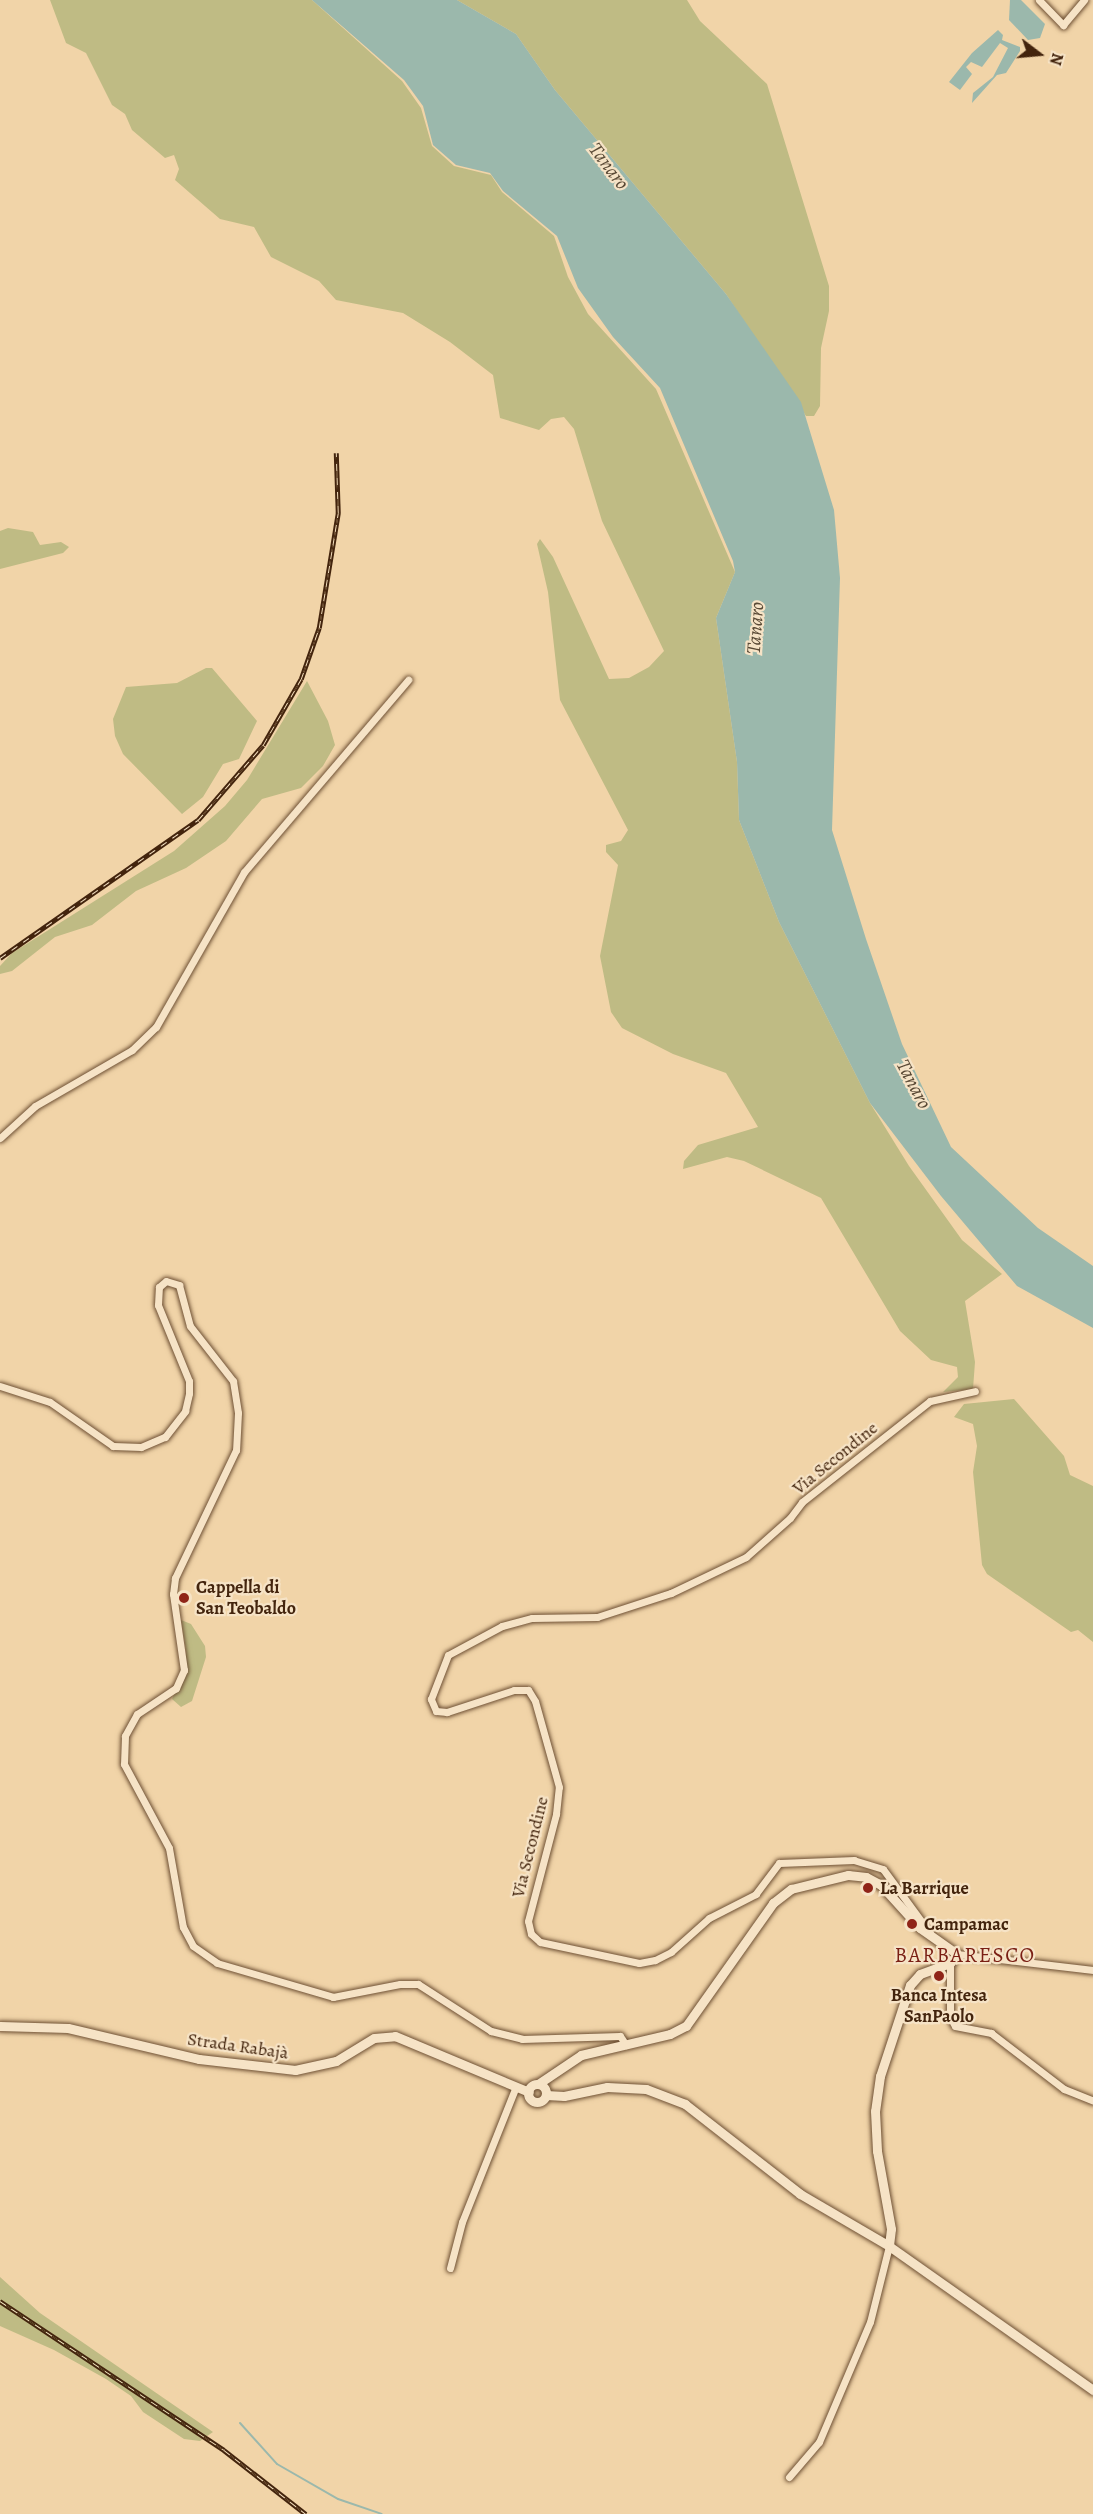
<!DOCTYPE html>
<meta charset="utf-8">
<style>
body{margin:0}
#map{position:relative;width:1093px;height:2514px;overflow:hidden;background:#f1d4a8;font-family:Alegreya,serif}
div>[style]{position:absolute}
.green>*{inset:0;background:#bfbb84}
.water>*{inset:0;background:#9bb8ac}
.stream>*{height:2px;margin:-1px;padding:0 1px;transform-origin:1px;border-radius:1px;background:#9bb8ac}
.roads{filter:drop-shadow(0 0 2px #6e5034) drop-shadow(0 0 2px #6e5034)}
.street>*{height:7px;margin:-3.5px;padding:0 3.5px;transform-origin:3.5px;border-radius:3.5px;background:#f6e3c6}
.secondary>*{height:9px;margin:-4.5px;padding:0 4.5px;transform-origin:4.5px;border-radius:4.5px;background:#f6e3c6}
.secondary>.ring{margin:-4.5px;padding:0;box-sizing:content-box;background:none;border:9px solid #f6e3c6;border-radius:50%}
.rail>*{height:4.5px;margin-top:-2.25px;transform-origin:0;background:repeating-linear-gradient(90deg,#f6e3c6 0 7px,#43240d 0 14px);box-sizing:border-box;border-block:2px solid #43240d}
.dots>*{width:16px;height:16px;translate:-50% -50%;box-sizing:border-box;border:3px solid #f6e3c6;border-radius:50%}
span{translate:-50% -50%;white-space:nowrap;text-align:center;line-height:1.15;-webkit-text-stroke:4.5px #f6e3c6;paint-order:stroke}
.street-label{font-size:18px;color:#43240d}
.poi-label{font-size:18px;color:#43240d;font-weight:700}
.left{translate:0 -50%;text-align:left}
.water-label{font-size:20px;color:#594935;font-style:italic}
.quarter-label{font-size:21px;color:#7a1f14;letter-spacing:1.5px}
.north{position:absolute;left:1009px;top:24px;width:60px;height:60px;-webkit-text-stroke:4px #f6e3c6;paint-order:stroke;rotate:106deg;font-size:16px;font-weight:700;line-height:24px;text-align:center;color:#43240d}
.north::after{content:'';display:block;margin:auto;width:21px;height:27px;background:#43240d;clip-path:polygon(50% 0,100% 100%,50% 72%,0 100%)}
</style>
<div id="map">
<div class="green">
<i style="clip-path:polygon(50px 0,312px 0,402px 81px,421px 108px,432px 146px,454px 166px,491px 175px,502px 192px,554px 236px,568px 277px,588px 314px,656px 389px,735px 572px,716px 618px,737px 762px,739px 820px,779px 922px,870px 1103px,909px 1166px,962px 1240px,1002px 1274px,965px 1301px,975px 1362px,973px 1389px,943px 1392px,958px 1377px,957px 1367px,931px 1360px,900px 1331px,821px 1198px,744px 1161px,727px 1157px,683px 1169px,684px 1161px,698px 1145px,758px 1127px,726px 1073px,673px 1054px,622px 1028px,611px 1012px,600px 956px,618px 865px,606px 852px,606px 845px,621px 841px,628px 830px,560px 700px,548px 592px,537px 544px,540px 539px,553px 557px,609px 679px,629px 678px,649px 667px,664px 651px,602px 521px,574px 429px,564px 417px,551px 419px,539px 430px,500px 418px,493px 375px,450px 342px,403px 313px,336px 300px,319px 281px,271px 257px,254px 227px,220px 219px,175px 180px,179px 169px,174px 155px,165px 158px,132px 130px,125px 114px,112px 105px,86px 53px,66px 43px)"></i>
<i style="clip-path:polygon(457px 0,687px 0,700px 21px,767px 84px,829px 286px,829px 311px,821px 348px,820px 406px,814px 416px,806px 416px,726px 294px,555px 90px,516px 34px)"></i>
<i style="clip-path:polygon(8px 528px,33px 532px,40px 545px,61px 542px,69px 547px,63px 553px,0 569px,0 531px)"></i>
<i style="clip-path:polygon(206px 668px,212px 668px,257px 721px,239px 759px,223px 764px,203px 797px,182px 814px,123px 754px,115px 736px,113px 719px,126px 687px,177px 683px)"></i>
<i style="clip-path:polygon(307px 681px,328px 721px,335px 745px,323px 766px,301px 788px,262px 799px,226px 841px,186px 868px,136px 891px,92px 925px,55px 937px,12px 971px,0 974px,0 966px,12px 953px,174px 851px,225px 806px,247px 780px)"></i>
<i style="clip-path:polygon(1014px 1399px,1064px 1456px,1070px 1475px,1093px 1486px,1093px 1642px,1078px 1630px,1071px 1632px,987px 1574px,982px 1565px,973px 1472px,977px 1446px,973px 1424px,954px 1417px,964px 1404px)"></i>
<i style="clip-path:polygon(181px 1620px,191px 1624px,205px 1646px,206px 1657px,192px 1701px,181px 1707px,172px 1699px,185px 1673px,186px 1650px)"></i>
<i style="clip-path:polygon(0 2277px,40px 2313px,213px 2432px,200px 2441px,184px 2439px,143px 2412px,131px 2396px,106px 2379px,54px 2350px,0 2326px)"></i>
</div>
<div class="water">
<i style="clip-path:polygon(312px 0,457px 0,516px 34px,555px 90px,726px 294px,801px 402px,834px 510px,840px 578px,832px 830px,866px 939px,902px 1044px,951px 1147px,1038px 1228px,1093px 1266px,1093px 1328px,1017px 1286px,941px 1196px,870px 1103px,779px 922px,739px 820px,737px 762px,716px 618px,735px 572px,733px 561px,660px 388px,613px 337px,578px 288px,557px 236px,503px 191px,490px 173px,456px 165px,433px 145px,423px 106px,404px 80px)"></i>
<i style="clip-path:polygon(1010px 0,1021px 0,1045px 24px,1040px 38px,1028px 40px,1009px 20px)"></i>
<i style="clip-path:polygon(998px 30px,1003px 35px,1002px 40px,1020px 47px,1020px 51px,1006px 73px,997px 75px,972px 103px,973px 93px,993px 77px,1008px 48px,1000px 43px,982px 67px,971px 62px,966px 67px,972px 74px,960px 90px,949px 82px,972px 53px)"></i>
</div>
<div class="stream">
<i style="left:240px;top:2423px;width:55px;rotate:47.9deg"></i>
<i style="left:277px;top:2464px;width:70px;rotate:29.8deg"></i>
<i style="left:338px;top:2499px;width:46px;rotate:18.8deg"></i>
</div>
<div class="roads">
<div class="street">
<i style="left:1039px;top:0;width:35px;rotate:46deg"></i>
<i style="left:1063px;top:25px;width:33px;rotate:-50deg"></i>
<i style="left:0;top:1138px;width:47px;rotate:-42.4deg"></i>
<i style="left:35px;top:1106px;width:112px;rotate:-30deg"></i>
<i style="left:132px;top:1050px;width:33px;rotate:-44deg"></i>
<i style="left:156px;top:1027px;width:178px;rotate:-60.4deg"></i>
<i style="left:244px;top:872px;width:253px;rotate:-49.5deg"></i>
<i style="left:0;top:1386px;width:52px;rotate:17.7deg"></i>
<i style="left:50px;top:1402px;width:77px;rotate:34.9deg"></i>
<i style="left:113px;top:1446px;width:28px;rotate:2deg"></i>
<i style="left:141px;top:1447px;width:26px;rotate:-23deg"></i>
<i style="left:165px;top:1437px;width:33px;rotate:-52deg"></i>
<i style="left:185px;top:1411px;width:18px;rotate:-77deg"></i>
<i style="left:189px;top:1393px;width:12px;rotate:-90deg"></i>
<i style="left:189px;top:1381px;width:82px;rotate:-112.2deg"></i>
<i style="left:158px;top:1305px;width:18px;rotate:-87deg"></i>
<i style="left:159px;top:1287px;width:9px;rotate:-41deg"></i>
<i style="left:166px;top:1281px;width:14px;rotate:17deg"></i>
<i style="left:179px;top:1285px;width:42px;rotate:75deg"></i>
<i style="left:190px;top:1326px;width:70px;rotate:52deg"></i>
<i style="left:233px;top:1381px;width:32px;rotate:81deg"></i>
<i style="left:238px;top:1413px;width:37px;rotate:93deg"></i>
<i style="left:236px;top:1450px;width:142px;rotate:115.5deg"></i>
<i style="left:175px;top:1578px;width:16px;rotate:97deg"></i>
<i style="left:173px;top:1594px;width:77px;rotate:81.8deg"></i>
<i style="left:184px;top:1670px;width:20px;rotate:114deg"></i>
<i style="left:176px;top:1688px;width:47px;rotate:146.3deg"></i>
<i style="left:137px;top:1714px;width:25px;rotate:119deg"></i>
<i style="left:125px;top:1736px;width:28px;rotate:92deg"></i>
<i style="left:124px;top:1764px;width:95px;rotate:61.8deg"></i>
<i style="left:169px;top:1848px;width:80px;rotate:80deg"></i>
<i style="left:183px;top:1927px;width:21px;rotate:62deg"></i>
<i style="left:193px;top:1946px;width:29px;rotate:35deg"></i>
<i style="left:217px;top:1963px;width:121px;rotate:16.3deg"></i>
<i style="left:333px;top:1997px;width:68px;rotate:-11deg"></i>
<i style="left:400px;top:1984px;width:18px"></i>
<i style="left:418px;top:1984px;width:87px;rotate:32.8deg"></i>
<i style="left:491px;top:2031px;width:32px;rotate:14deg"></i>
<i style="left:522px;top:2039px;width:98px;rotate:-1.8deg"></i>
<i style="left:620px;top:2036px;width:11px;rotate:56deg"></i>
<i style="left:930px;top:1933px;width:79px;rotate:-126.3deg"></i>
<i style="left:883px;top:1869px;width:30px;rotate:-163deg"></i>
<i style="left:854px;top:1860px;width:75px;rotate:177.7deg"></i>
<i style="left:779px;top:1863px;width:39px;rotate:127deg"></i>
<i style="left:756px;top:1894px;width:53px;rotate:152.9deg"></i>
<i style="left:709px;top:1918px;width:51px;rotate:138.2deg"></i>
<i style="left:671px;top:1952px;width:18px;rotate:153deg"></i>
<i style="left:655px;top:1960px;width:16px;rotate:169deg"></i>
<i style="left:639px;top:1963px;width:101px;rotate:-168deg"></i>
<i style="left:540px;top:1942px;width:12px;rotate:-138deg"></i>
<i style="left:531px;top:1934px;width:13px;rotate:-103deg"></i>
<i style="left:528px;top:1921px;width:111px;rotate:-75.3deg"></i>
<i style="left:556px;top:1814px;width:27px;rotate:-84deg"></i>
<i style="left:559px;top:1787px;width:89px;rotate:-105.6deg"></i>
<i style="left:535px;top:1701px;width:13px;rotate:-122deg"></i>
<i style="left:528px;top:1690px;width:14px;rotate:180deg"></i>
<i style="left:514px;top:1690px;width:71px;rotate:161.8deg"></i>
<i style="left:447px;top:1712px;width:11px;rotate:-175deg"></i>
<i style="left:436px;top:1711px;width:13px;rotate:-113deg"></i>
<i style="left:431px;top:1699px;width:47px;rotate:-68.9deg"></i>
<i style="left:448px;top:1655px;width:61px;rotate:-28.2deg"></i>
<i style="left:502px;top:1626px;width:31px;rotate:-15deg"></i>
<i style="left:532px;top:1618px;width:65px;rotate:-0.9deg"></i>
<i style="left:597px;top:1617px;width:78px;rotate:-18deg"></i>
<i style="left:671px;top:1593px;width:83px;rotate:-25.6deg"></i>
<i style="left:746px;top:1557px;width:59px;rotate:-41.6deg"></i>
<i style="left:790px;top:1518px;width:20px;rotate:-53deg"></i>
<i style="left:802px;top:1502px;width:163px;rotate:-38.3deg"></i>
<i style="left:930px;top:1401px;width:46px;rotate:-12.5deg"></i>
<i style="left:957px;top:1954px;width:137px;rotate:6.7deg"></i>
<i style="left:950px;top:1963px;width:54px;rotate:90deg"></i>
<i style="left:950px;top:2017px;width:10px;rotate:61deg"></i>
<i style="left:955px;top:2026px;width:37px;rotate:11deg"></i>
<i style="left:991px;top:2033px;width:92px;rotate:37.5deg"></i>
<i style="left:1064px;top:2089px;width:31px;rotate:22deg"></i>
<i style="left:450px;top:2268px;width:48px;rotate:-75.4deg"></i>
<i style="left:462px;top:2222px;width:143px;rotate:-68.3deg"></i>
<i style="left:789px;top:2477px;width:46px;rotate:-49.4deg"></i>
<i style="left:819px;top:2442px;width:130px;rotate:-67deg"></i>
<i style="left:870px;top:2322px;width:78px;rotate:-76deg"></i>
</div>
<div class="secondary">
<i style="left:0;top:2026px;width:68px;rotate:1.7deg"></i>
<i style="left:68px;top:2028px;width:135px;rotate:13.3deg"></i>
<i style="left:199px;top:2059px;width:97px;rotate:6.5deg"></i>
<i style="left:295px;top:2070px;width:42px;rotate:-12.4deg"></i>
<i style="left:336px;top:2061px;width:44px;rotate:-31.2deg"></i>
<i style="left:374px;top:2038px;width:21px;rotate:-5deg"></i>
<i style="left:395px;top:2036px;width:145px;rotate:22.7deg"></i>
<i style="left:538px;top:2084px;width:52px;rotate:-34deg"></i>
<i style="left:581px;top:2055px;width:91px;rotate:-13.3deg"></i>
<i style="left:670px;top:2034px;width:18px;rotate:-27deg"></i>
<i style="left:686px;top:2026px;width:151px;rotate:-54.7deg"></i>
<i style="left:773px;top:1903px;width:23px;rotate:-38deg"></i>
<i style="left:791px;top:1889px;width:59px;rotate:-13.8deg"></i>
<i style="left:848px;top:1875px;width:18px;rotate:6deg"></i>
<i style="left:866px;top:1877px;width:17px;rotate:28deg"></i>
<i style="left:881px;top:1885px;width:58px;rotate:47.8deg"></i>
<i style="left:920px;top:1928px;width:45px;rotate:35.1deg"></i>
<i style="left:957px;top:1954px;width:11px;rotate:128deg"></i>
<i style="left:950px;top:1963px;width:32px;rotate:160deg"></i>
<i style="left:920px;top:1974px;width:15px;rotate:132deg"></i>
<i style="left:910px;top:1985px;width:96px;rotate:108.2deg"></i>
<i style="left:880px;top:2076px;width:35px;rotate:98deg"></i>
<i style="left:875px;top:2111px;width:40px;rotate:87.1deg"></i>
<i style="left:877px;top:2151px;width:79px;rotate:79.8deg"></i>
<i style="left:891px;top:2229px;width:17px;rotate:97deg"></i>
<i class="ring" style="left:528px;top:2084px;width:9px;height:9px"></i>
<i style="left:546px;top:2095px;width:18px;rotate:3deg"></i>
<i style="left:564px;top:2096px;width:44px;rotate:-11.8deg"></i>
<i style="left:607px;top:2087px;width:39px;rotate:3deg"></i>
<i style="left:646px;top:2089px;width:42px;rotate:21deg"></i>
<i style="left:685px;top:2104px;width:146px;rotate:38deg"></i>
<i style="left:800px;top:2194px;width:103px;rotate:30.3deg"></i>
<i style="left:889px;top:2246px;width:250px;rotate:35.2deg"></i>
</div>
</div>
<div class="rail">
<i style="left:0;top:958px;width:241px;rotate:-34.9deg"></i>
<i style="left:198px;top:820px;width:99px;rotate:-49.1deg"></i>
<i style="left:263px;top:745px;width:76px;rotate:-60.1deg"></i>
<i style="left:301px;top:679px;width:54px;rotate:-70.6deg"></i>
<i style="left:319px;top:628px;width:117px;rotate:-80.6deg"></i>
<i style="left:338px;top:513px;width:60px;rotate:-91.9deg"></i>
<i style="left:0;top:2301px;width:269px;rotate:33.6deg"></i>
<i style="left:224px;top:2450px;width:104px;rotate:38deg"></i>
</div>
<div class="dots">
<i style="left:184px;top:1598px;background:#8f2418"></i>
<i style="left:868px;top:1888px;background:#8f2418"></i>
<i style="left:912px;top:1924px;background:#8f2418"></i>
<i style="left:939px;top:1976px;background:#8f2418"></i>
</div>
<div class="street-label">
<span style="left:835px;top:1458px;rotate:-39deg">Via Secondine</span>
<span style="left:530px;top:1847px;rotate:-76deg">Via Secondine</span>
<span style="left:238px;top:2046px;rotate:8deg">Strada Rabajà</span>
</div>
<div class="poi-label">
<span class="left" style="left:196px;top:1598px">Cappella di<br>San Teobaldo</span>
<span class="left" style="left:880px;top:1888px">La Barrique</span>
<span class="left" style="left:924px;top:1924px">Campamac</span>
<span style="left:939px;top:2006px">Banca Intesa<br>SanPaolo</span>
</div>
<div class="water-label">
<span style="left:609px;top:166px;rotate:53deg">Tanaro</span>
<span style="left:755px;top:628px;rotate:-86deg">Tanaro</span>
<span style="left:914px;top:1084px;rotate:62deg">Tanaro</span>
</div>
<div class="quarter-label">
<span style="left:965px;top:1955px">BARBARESCO</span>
</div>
<div class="north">N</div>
</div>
